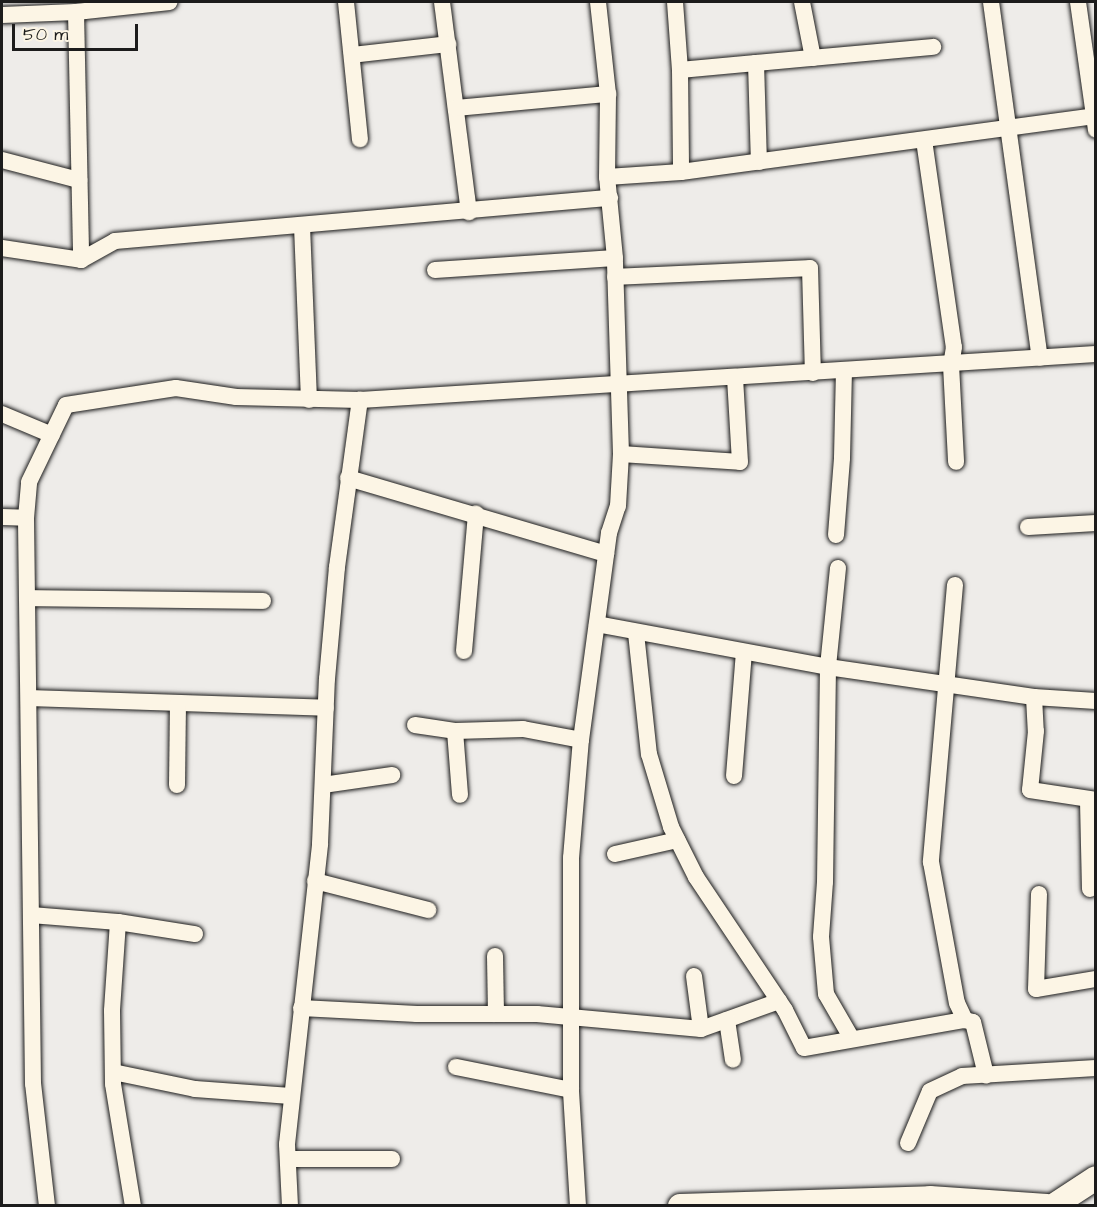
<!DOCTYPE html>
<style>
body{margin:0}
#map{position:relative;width:1097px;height:1207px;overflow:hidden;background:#eeece9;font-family:"Architects Daughter",sans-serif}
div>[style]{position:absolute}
.roads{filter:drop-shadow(0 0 2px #1c1c1c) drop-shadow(0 0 2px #1c1c1c)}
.street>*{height:16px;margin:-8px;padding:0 8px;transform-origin:8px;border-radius:8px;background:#fcf5e5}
.secondary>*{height:24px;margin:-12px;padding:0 12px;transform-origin:12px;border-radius:12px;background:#fcf5e5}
span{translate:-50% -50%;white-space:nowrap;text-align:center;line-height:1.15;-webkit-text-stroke:5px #fcf5e5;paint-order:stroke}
.frame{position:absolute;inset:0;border:3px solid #1c1c1c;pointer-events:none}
.scale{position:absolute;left:12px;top:24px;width:126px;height:27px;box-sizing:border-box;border:3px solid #1c1c1c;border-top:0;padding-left:8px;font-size:18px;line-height:21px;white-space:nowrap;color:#1c1c1c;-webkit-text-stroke:4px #fcf5e5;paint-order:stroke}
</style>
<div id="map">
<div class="roads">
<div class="street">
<i style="left:346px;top:2px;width:138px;rotate:84.2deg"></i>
<i style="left:442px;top:2px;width:212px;rotate:82.7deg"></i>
<i style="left:675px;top:2px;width:68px;rotate:85.8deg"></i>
<i style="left:680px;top:70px;width:102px;rotate:89.4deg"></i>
<i style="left:802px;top:2px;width:57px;rotate:78.9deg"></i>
<i style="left:991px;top:2px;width:359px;rotate:82.2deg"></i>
<i style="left:1078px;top:2px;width:129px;rotate:82deg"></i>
<i style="left:76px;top:12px;width:248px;rotate:88.8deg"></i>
<i style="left:2px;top:15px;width:74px;rotate:-2.3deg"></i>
<i style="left:76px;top:12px;width:94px;rotate:-6.1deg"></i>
<i style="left:352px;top:55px;width:97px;rotate:-6.5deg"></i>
<i style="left:756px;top:63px;width:178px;rotate:-5.2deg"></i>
<i style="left:680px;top:70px;width:76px;rotate:-5.3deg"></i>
<i style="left:756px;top:63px;width:99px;rotate:88.3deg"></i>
<i style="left:456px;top:108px;width:153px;rotate:-5.3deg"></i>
<i style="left:924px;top:140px;width:209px;rotate:81.8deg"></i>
<i style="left:954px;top:347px;width:18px;rotate:99deg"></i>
<i style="left:951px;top:365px;width:97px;rotate:87deg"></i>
<i style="left:2px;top:160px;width:80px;rotate:14.6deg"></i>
<i style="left:607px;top:177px;width:74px;rotate:-3.9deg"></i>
<i style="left:681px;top:172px;width:419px;rotate:-7.7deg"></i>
<i style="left:302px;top:226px;width:174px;rotate:87.7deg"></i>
<i style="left:2px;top:248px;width:80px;rotate:8.6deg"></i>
<i style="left:81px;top:260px;width:39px;rotate:-29deg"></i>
<i style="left:115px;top:241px;width:497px;rotate:-5deg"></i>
<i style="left:435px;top:270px;width:180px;rotate:-3.8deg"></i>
<i style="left:615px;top:277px;width:195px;rotate:-2.6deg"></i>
<i style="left:810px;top:268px;width:105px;rotate:88.4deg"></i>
<i style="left:2px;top:414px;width:54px;rotate:22.8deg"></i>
<i style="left:621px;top:454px;width:119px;rotate:3.8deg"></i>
<i style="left:740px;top:462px;width:84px;rotate:-93.4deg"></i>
<i style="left:348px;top:478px;width:269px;rotate:16.4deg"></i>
<i style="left:2px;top:517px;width:24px;rotate:2deg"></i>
<i style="left:1028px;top:527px;width:68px;rotate:-3.4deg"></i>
<i style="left:836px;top:535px;width:77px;rotate:-85.5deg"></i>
<i style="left:842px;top:458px;width:87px;rotate:-88.7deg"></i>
<i style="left:838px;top:568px;width:100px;rotate:95.8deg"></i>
<i style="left:828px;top:667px;width:215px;rotate:90.8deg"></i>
<i style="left:825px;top:882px;width:55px;rotate:94.2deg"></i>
<i style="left:821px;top:937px;width:57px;rotate:85deg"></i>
<i style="left:826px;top:994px;width:52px;rotate:60deg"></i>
<i style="left:955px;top:585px;width:278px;rotate:95deg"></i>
<i style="left:931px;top:862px;width:143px;rotate:79.6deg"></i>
<i style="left:957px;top:1003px;width:19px;rotate:65deg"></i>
<i style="left:27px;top:598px;width:236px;rotate:0.7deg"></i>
<i style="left:597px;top:624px;width:235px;rotate:10.5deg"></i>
<i style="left:828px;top:667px;width:208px;rotate:8.3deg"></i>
<i style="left:1034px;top:697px;width:62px;rotate:3.7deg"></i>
<i style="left:636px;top:633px;width:122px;rotate:83.9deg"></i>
<i style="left:649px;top:754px;width:76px;rotate:73.2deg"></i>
<i style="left:671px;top:827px;width:56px;rotate:63.4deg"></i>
<i style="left:696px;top:877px;width:160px;rotate:56.2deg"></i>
<i style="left:785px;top:1010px;width:42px;rotate:63.4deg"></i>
<i style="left:804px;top:1048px;width:163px;rotate:-9.9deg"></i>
<i style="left:965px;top:1020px;width:8px;rotate:14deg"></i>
<i style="left:973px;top:1022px;width:55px;rotate:76.2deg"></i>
<i style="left:464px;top:651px;width:138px;rotate:-85deg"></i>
<i style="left:1034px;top:697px;width:34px;rotate:87deg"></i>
<i style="left:1036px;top:731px;width:59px;rotate:95.8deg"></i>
<i style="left:1030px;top:790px;width:67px;rotate:8.6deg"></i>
<i style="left:29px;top:698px;width:297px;rotate:1.9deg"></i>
<i style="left:415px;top:725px;width:40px;rotate:8.5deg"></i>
<i style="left:455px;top:731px;width:68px;rotate:-1.7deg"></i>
<i style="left:523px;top:729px;width:59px;rotate:10.7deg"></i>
<i style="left:455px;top:731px;width:64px;rotate:85.5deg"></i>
<i style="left:734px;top:776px;width:124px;rotate:-85.4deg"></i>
<i style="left:177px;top:785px;width:82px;rotate:-89.3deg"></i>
<i style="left:323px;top:785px;width:70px;rotate:-8.2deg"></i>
<i style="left:1088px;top:801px;width:88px;rotate:88.7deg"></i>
<i style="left:615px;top:854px;width:64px;rotate:-12.7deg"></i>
<i style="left:315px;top:881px;width:117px;rotate:14.4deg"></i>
<i style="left:1039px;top:894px;width:95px;rotate:91.8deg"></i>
<i style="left:1036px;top:989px;width:61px;rotate:-9.5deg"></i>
<i style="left:31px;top:915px;width:87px;rotate:4.6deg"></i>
<i style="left:118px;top:922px;width:78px;rotate:8.9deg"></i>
<i style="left:118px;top:922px;width:89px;rotate:93.9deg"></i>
<i style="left:112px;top:1011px;width:73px;rotate:89.2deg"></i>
<i style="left:113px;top:1084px;width:124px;rotate:80.7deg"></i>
<i style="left:495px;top:956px;width:58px;rotate:89deg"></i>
<i style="left:694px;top:976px;width:53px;rotate:82.5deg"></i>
<i style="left:301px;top:1008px;width:116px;rotate:3deg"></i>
<i style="left:417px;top:1014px;width:120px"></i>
<i style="left:537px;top:1014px;width:165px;rotate:5.2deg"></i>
<i style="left:701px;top:1029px;width:83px;rotate:-19.7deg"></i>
<i style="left:727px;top:1020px;width:40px;rotate:81.5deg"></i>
<i style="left:456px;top:1067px;width:117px;rotate:11.3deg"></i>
<i style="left:113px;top:1072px;width:84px;rotate:11.7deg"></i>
<i style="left:195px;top:1089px;width:96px;rotate:4.2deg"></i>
<i style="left:908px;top:1143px;width:56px;rotate:-67.1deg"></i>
<i style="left:930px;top:1091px;width:35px;rotate:-25deg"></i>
<i style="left:962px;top:1076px;width:134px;rotate:-3.4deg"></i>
<i style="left:288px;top:1159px;width:104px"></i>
<i style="left:47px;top:1206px;width:123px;rotate:-96.5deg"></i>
<i style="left:33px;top:1084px;width:566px;rotate:-90.71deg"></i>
<i style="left:26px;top:518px;width:36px;rotate:-85deg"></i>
<i style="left:29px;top:482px;width:85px;rotate:-64.3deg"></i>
<i style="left:66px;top:405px;width:111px;rotate:-8.8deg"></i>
<i style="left:176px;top:388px;width:61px;rotate:8.5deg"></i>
<i style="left:236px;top:397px;width:124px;rotate:1.4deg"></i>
<i style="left:360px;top:400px;width:737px;rotate:-3.58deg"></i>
<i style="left:290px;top:1206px;width:62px;rotate:-92.8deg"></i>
<i style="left:287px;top:1144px;width:302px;rotate:-83.7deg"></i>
<i style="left:320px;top:844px;width:165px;rotate:-87.6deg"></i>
<i style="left:327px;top:679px;width:112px;rotate:-84.9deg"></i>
<i style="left:337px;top:567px;width:169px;rotate:-82.2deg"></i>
<i style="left:578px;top:1206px;width:116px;rotate:-93.5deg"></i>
<i style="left:571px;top:1090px;width:232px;rotate:-90deg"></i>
<i style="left:571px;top:858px;width:118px;rotate:-85.2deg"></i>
<i style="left:581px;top:740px;width:209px;rotate:-82.3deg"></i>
<i style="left:609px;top:533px;width:28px;rotate:-72deg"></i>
<i style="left:618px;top:506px;width:52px;rotate:-86.7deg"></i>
<i style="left:621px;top:454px;width:196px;rotate:-91.8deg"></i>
<i style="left:615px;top:258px;width:81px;rotate:-95.6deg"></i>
<i style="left:607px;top:177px;width:83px;rotate:-89.3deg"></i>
<i style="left:608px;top:94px;width:93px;rotate:-96.2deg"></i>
</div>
<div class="secondary">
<i style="left:680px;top:1206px;width:250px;rotate:-1.8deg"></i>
<i style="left:930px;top:1198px;width:117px;rotate:3.9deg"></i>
<i style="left:1053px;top:1206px;width:51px;rotate:-33.1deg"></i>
</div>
</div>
<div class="frame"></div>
<div class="scale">50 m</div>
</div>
